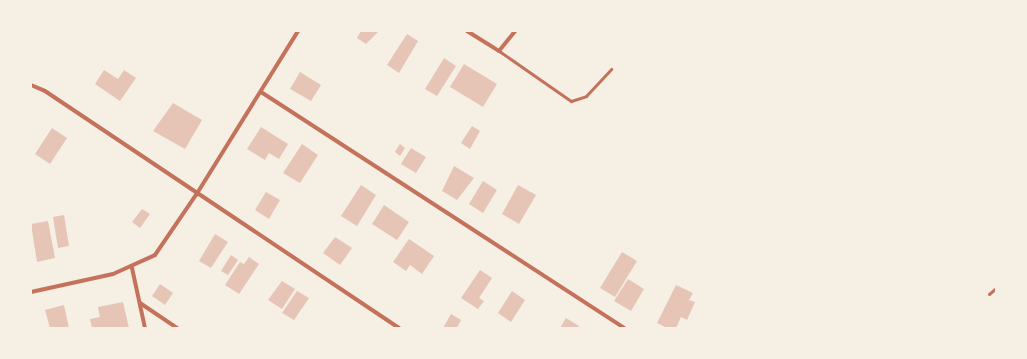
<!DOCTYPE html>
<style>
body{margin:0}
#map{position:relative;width:1027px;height:359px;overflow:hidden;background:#f6efe4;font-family:Lora,serif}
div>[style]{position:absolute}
.building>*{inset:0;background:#e6c5b7}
.service>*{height:3px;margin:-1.5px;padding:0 1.5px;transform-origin:1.5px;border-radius:1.5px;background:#c5725c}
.minor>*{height:4px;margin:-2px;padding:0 2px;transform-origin:2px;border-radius:2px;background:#c5725c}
span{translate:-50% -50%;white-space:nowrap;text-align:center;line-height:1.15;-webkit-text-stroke:4px #f6efe4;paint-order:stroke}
.frame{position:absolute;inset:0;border:32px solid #f6efe4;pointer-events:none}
</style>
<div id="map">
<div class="building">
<i style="clip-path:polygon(361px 31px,379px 31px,366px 44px,357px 38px)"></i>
<i style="clip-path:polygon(407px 34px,418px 41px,399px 73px,387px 65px)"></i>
<i style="clip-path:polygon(444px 58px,456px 66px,437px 96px,425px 89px)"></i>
<i style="clip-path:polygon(464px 64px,497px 84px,483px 107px,450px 87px)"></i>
<i style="clip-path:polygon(104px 70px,118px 79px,124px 70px,136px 78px,120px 101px,95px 84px)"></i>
<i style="clip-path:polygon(300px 72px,321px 85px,311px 101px,290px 89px)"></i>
<i style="clip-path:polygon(173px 103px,202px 120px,185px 149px,153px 131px)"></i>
<i style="clip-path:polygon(472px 126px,480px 131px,470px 149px,461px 143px)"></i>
<i style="clip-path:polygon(261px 127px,288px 144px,279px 159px,269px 153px,265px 160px,247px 149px)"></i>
<i style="clip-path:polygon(52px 128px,67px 138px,50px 164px,35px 154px)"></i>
<i style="clip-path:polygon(302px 144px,318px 155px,300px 183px,283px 173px)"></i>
<i style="clip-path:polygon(400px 144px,405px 148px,400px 156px,395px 152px)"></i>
<i style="clip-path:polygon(411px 148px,426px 157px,416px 173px,401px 164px)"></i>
<i style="clip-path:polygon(454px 166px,474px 178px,457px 200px,442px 191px)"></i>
<i style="clip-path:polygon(483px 181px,497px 190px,483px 213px,469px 204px)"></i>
<i style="clip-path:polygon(361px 185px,376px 195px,357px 226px,341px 216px)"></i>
<i style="clip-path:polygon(518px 185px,536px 195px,519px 224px,502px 214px)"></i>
<i style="clip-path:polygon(266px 192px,280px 200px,269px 219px,255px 210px)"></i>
<i style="clip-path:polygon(384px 205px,409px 222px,397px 240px,372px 224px)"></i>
<i style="clip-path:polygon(142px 209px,150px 214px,140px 228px,132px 222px)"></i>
<i style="clip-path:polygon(64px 215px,69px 246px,58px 248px,53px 217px)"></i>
<i style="clip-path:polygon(48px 221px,55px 258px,37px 262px,31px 224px)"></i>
<i style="clip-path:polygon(215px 234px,228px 242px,211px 268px,199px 261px)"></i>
<i style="clip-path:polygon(335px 237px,352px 248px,340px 265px,323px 253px)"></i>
<i style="clip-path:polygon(409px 239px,434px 256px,422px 274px,410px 265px,406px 271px,393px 262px)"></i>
<i style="clip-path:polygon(622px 252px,637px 261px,615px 297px,600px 288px)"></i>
<i style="clip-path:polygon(231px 255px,238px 260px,228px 275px,221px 271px)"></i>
<i style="clip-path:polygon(249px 257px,259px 264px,239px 294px,225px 285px,240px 262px,244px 264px)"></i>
<i style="clip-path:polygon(480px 270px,492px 278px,479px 298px,484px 301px,478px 309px,461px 298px)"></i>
<i style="clip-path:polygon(628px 279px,644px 289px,631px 311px,614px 301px)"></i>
<i style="clip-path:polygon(282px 281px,295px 289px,282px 309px,268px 300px)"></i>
<i style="clip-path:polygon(160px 284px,173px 293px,165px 305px,152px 296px)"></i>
<i style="clip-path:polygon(676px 285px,693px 293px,689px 300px,695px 302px,687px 320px,681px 317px,676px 328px,667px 328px,657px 323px)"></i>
<i style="clip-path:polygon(297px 291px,309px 298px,294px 320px,282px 313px)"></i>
<i style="clip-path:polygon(512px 291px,525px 300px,511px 322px,498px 313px)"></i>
<i style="clip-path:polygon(123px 302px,129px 328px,92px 328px,90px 319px,100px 317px,98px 307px)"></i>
<i style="clip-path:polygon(64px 305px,69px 328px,50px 328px,45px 310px)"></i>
<i style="clip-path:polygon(451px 314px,461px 320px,457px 328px,443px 328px)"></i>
<i style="clip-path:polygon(566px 318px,579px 326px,578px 328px,560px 328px)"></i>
</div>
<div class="service">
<i style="left:499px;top:51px;width:88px;rotate:34.8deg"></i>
<i style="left:571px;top:101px;width:16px;rotate:-18deg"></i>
<i style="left:586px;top:96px;width:37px;rotate:-47deg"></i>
<i style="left:989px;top:294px;width:9px;rotate:-41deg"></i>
</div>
<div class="minor">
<i style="left:467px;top:31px;width:38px;rotate:32deg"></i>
<i style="left:499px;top:51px;width:26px;rotate:-51deg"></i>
<i style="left:31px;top:85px;width:15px;rotate:23deg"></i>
<i style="left:45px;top:91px;width:426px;rotate:33.8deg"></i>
<i style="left:261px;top:92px;width:433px;rotate:33deg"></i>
<i style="left:132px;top:268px;width:61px;rotate:77.8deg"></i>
<i style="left:31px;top:292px;width:84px;rotate:-12.4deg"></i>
<i style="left:113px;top:274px;width:46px;rotate:-24.3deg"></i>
<i style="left:155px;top:255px;width:73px;rotate:-55.7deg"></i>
<i style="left:196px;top:195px;width:193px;rotate:-58.1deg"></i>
<i style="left:140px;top:303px;width:45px;rotate:34deg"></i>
</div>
<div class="frame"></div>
</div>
